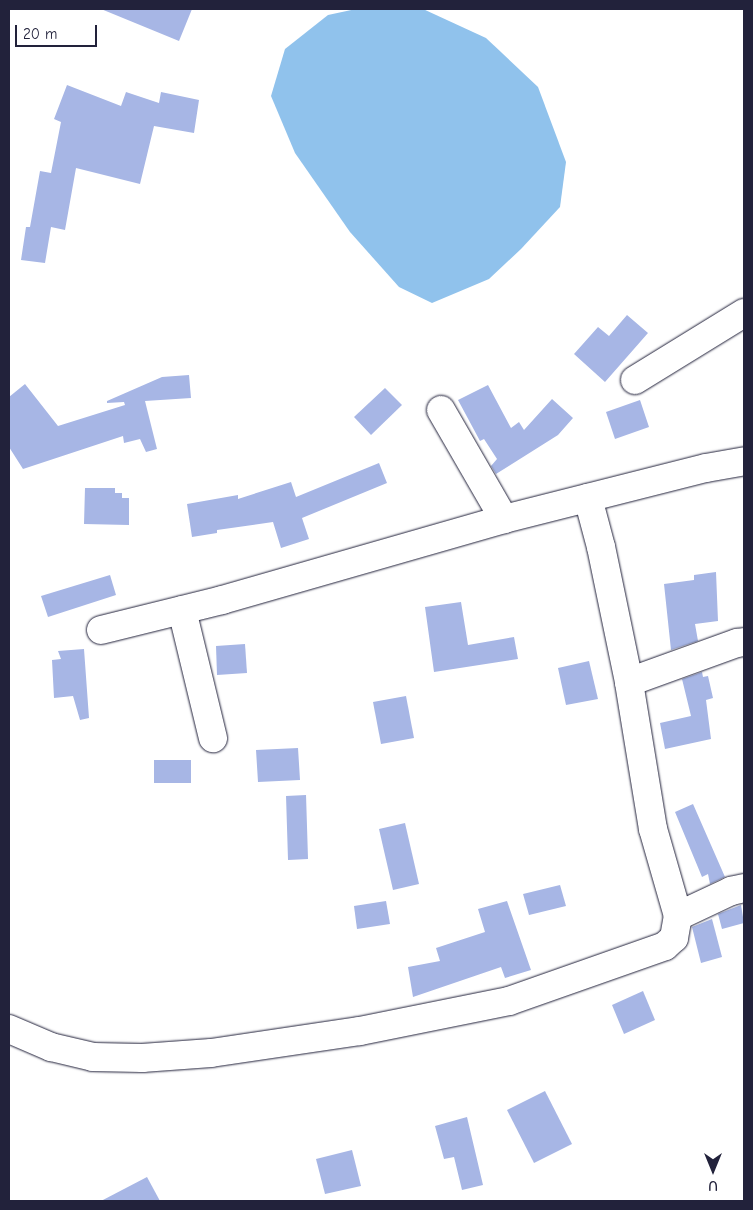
<!DOCTYPE html>
<style>
body{margin:0}
#map{position:relative;width:753px;height:1210px;overflow:hidden;background:#fff;font-family:"Comic Neue",sans-serif}
div>[style]{position:absolute}
.water>*{inset:0;background:#90c2ec}
.building>*{inset:0;background:#a7b6e5}
.roads{filter:drop-shadow(0 0 1px #22223b) drop-shadow(0 0 1px #22223b)}
.minor>*{height:28px;margin:-14px;padding:0 14px;transform-origin:14px;border-radius:14px;background:#fff}
span{translate:-50% -50%;white-space:nowrap;text-align:center;line-height:1.15;-webkit-text-stroke:5px #fff;paint-order:stroke}
.frame{position:absolute;inset:0;border:10px solid #22223b;pointer-events:none}
.north{position:absolute;left:688px;top:1145px;width:50px;height:50px;-webkit-text-stroke:4px #fff;paint-order:stroke;rotate:180deg;font-size:14px;font-weight:700;line-height:20px;text-align:center;color:#22223b}
.north::after{content:'';display:block;margin:auto;width:18px;height:22px;background:#22223b;clip-path:polygon(50% 0,100% 100%,50% 72%,0 100%)}
.scale{position:absolute;left:15px;top:25px;width:82px;height:22px;box-sizing:border-box;border:2px solid #22223b;border-top:0;padding-left:6px;font-size:15px;line-height:18px;white-space:nowrap;color:#22223b;-webkit-text-stroke:4px #fff;paint-order:stroke}
</style>
<div id="map">
<div class="water">
<i style="clip-path:polygon(356px 9px,423px 9px,486px 38px,538px 87px,566px 162px,560px 207px,521px 249px,489px 279px,432px 303px,399px 287px,350px 232px,295px 153px,271px 96px,285px 49px,328px 15px)"></i>
</div>
<div class="building">
<i style="clip-path:polygon(101px 9px,192px 9px,179px 41px)"></i>
<i style="clip-path:polygon(67px 85px,121px 106px,126px 92px,159px 103px,161px 92px,199px 100px,194px 133px,154px 126px,140px 184px,76px 168px,65px 230px,51px 227px,45px 263px,21px 260px,26px 227px,30px 227px,40px 171px,51px 173px,61px 122px,54px 119px)"></i>
<i style="clip-path:polygon(627px 315px,648px 333px,605px 382px,574px 354px,598px 327px,609px 336px)"></i>
<i style="clip-path:polygon(189px 375px,191px 398px,145px 401px,157px 449px,146px 452px,140px 439px,124px 443px,123px 436px,23px 469px,9px 447px,9px 397px,25px 384px,58px 426px,125px 405px,124px 402px,107px 403px,107px 401px,162px 377px)"></i>
<i style="clip-path:polygon(488px 385px,511px 428px,519px 422px,524px 430px,552px 399px,573px 418px,558px 435px,496px 474px,491px 466px,497px 459px,484px 439px,480px 441px,458px 400px)"></i>
<i style="clip-path:polygon(385px 388px,402px 405px,371px 435px,354px 417px)"></i>
<i style="clip-path:polygon(640px 400px,649px 427px,615px 439px,606px 412px)"></i>
<i style="clip-path:polygon(379px 463px,387px 483px,302px 518px,309px 539px,281px 548px,273px 522px,217px 530px,217px 533px,192px 537px,187px 504px,238px 495px,238px 499px,291px 482px,296px 497px)"></i>
<i style="clip-path:polygon(85px 488px,115px 488px,115px 493px,122px 493px,122px 498px,129px 498px,129px 525px,84px 524px)"></i>
<i style="clip-path:polygon(716px 572px,718px 621px,695px 624px,698px 641px,671px 650px,664px 584px,694px 580px,694px 575px)"></i>
<i style="clip-path:polygon(110px 575px,116px 595px,48px 617px,41px 596px)"></i>
<i style="clip-path:polygon(461px 602px,468px 645px,514px 637px,518px 659px,434px 672px,425px 607px)"></i>
<i style="clip-path:polygon(245px 644px,247px 673px,217px 675px,216px 646px)"></i>
<i style="clip-path:polygon(84px 649px,89px 718px,80px 720px,73px 696px,54px 698px,52px 660px,61px 659px,58px 651px)"></i>
<i style="clip-path:polygon(589px 661px,598px 699px,566px 705px,558px 668px)"></i>
<i style="clip-path:polygon(702px 672px,703px 677px,708px 676px,713px 698px,706px 700px,711px 739px,665px 749px,660px 723px,691px 716px,682px 679px)"></i>
<i style="clip-path:polygon(406px 696px,414px 738px,381px 744px,373px 702px)"></i>
<i style="clip-path:polygon(298px 748px,300px 780px,258px 782px,256px 750px)"></i>
<i style="clip-path:polygon(154px 760px,191px 760px,191px 783px,154px 783px)"></i>
<i style="clip-path:polygon(306px 795px,308px 859px,288px 860px,286px 796px)"></i>
<i style="clip-path:polygon(693px 804px,725px 877px,710px 884px,708px 874px,702px 877px,675px 812px)"></i>
<i style="clip-path:polygon(405px 823px,419px 884px,393px 890px,379px 829px)"></i>
<i style="clip-path:polygon(560px 885px,566px 906px,529px 915px,523px 894px)"></i>
<i style="clip-path:polygon(386px 901px,390px 924px,357px 929px,354px 906px)"></i>
<i style="clip-path:polygon(507px 901px,531px 970px,505px 978px,501px 967px,413px 997px,408px 967px,440px 961px,436px 948px,485px 932px,478px 909px)"></i>
<i style="clip-path:polygon(741px 905px,744px 923px,722px 929px,718px 914px)"></i>
<i style="clip-path:polygon(712px 919px,722px 957px,701px 963px,692px 927px)"></i>
<i style="clip-path:polygon(643px 991px,655px 1020px,624px 1034px,612px 1005px)"></i>
<i style="clip-path:polygon(545px 1091px,572px 1144px,534px 1163px,507px 1110px)"></i>
<i style="clip-path:polygon(467px 1117px,483px 1185px,462px 1190px,454px 1157px,444px 1159px,435px 1126px)"></i>
<i style="clip-path:polygon(352px 1150px,361px 1186px,325px 1194px,316px 1159px)"></i>
<i style="clip-path:polygon(147px 1177px,160px 1201px,101px 1201px)"></i>
</div>
<div class="roads">
<div class="minor">
<i style="left:635px;top:380px;width:128px;rotate:-31.6deg"></i>
<i style="left:441px;top:410px;width:126px;rotate:60deg"></i>
<i style="left:182px;top:610px;width:132px;rotate:76.4deg"></i>
<i style="left:101px;top:630px;width:125px;rotate:-13.9deg"></i>
<i style="left:222px;top:600px;width:293px;rotate:-16deg"></i>
<i style="left:504px;top:519px;width:208px;rotate:-14.2deg"></i>
<i style="left:706px;top:468px;width:39px;rotate:-10deg"></i>
<i style="left:629px;top:682px;width:115px;rotate:-19.9deg"></i>
<i style="left:737px;top:643px;width:7px;rotate:-8deg"></i>
<i style="left:678px;top:916px;width:59px;rotate:-25.3deg"></i>
<i style="left:731px;top:891px;width:13px;rotate:-13deg"></i>
<i style="left:9px;top:1029px;width:46px;rotate:23.2deg"></i>
<i style="left:51px;top:1047px;width:43px;rotate:13.4deg"></i>
<i style="left:93px;top:1057px;width:49px;rotate:1.2deg"></i>
<i style="left:142px;top:1058px;width:69px;rotate:-4.1deg"></i>
<i style="left:211px;top:1053px;width:151px;rotate:-8.4deg"></i>
<i style="left:360px;top:1031px;width:152px;rotate:-11.4deg"></i>
<i style="left:509px;top:1001px;width:165px;rotate:-19.4deg"></i>
<i style="left:665px;top:946px;width:12px;rotate:-42deg"></i>
<i style="left:674px;top:938px;width:22px;rotate:-80deg"></i>
<i style="left:678px;top:916px;width:91px;rotate:-106deg"></i>
<i style="left:653px;top:829px;width:149px;rotate:-99.3deg"></i>
<i style="left:629px;top:682px;width:138px;rotate:-101.7deg"></i>
<i style="left:601px;top:547px;width:51px;rotate:-104.9deg"></i>
</div>
</div>
<div class="frame"></div>
<div class="north">U</div>
<div class="scale">20 m</div>
</div>
